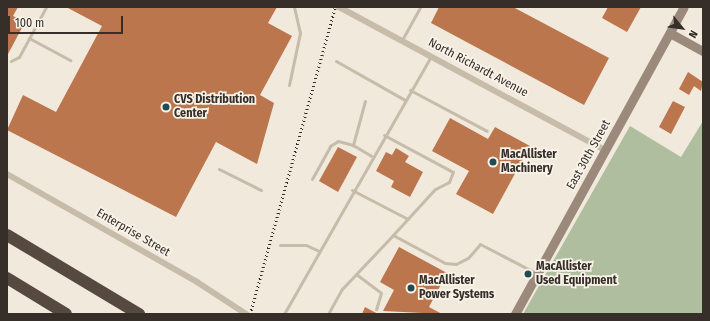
<!DOCTYPE html>
<style>
body{margin:0}
#map{position:relative;width:710px;height:321px;overflow:hidden;background:#f0e9dc;font-family:"Fira Sans Condensed",sans-serif}
div>[style]{position:absolute}
.green>*{inset:0;background:#afbe9e}
.building>*{inset:0;background:#bc764e}
.lane>*{height:3px;margin:-1.5px;padding:0 1.5px;transform-origin:1.5px;border-radius:1.5px;background:#c7bba9}
.street>*{height:6px;margin:-3px;padding:0 3px;transform-origin:3px;border-radius:3px;background:#c7bba9}
.secondary>*{height:9px;margin:-4.5px;padding:0 4.5px;transform-origin:4.5px;border-radius:4.5px;background:#9b8a7b}
.highway>*{height:12px;margin:-6px;padding:0 6px;transform-origin:6px;border-radius:6px;background:#554940}
.rail>*{height:2.5px;margin-top:-1.25px;transform-origin:0;background:repeating-linear-gradient(90deg,#352e29 0 1px,transparent 0 4px)}
.dots>*{width:11px;height:11px;translate:-50% -50%;box-sizing:border-box;border:2px solid #f8f3e8;border-radius:50%}
span{translate:-50% -50%;white-space:nowrap;text-align:center;line-height:1.15;-webkit-text-stroke:3.5px #f8f3e8;paint-order:stroke}
.street-label{font-size:12px;color:#352e29}
.poi-label{font-size:12px;color:#352e29;font-weight:700}
.left{translate:0 -50%;text-align:left}
.frame{position:absolute;inset:0;border:8px solid #352e29;pointer-events:none}
.north{position:absolute;left:662px;top:8px;width:40px;height:40px;-webkit-text-stroke:3px #f8f3e8;paint-order:stroke;rotate:119deg;font-size:11px;font-weight:700;line-height:16px;text-align:center;color:#352e29}
.north::after{content:'';display:block;margin:auto;width:14px;height:18px;background:#352e29;clip-path:polygon(50% 0,100% 100%,50% 72%,0 100%)}
.scale{position:absolute;left:8px;top:16px;width:115px;height:18px;box-sizing:border-box;border:2px solid #352e29;border-top:0;padding-left:5px;font-size:12px;line-height:14px;white-space:nowrap;color:#352e29;-webkit-text-stroke:3px #f8f3e8;paint-order:stroke}
</style>
<div id="map">
<div class="green">
<i style="clip-path:polygon(703px 121px,703px 314px,523px 314px,630px 126px,681px 157px)"></i>
</div>
<div class="building">
<i style="clip-path:polygon(7px 7px,18px 7px,13px 16px,25px 22px,7px 56px)"></i>
<i style="clip-path:polygon(66px 7px,277px 7px,268px 23px,292px 36px,260px 95px,274px 103px,257px 164px,216px 142px,176px 217px,7px 130px,23px 95px,56px 112px,102px 26px)"></i>
<i style="clip-path:polygon(439px 7px,513px 7px,609px 58px,584px 105px,431px 23px)"></i>
<i style="clip-path:polygon(608px 7px,641px 7px,627px 32px,602px 18px)"></i>
<i style="clip-path:polygon(688px 72px,703px 82px,701px 91px,694px 86px,689px 95px,679px 89px)"></i>
<i style="clip-path:polygon(673px 101px,685px 107px,671px 134px,659px 127px)"></i>
<i style="clip-path:polygon(450px 118px,488px 139px,495px 127px,530px 146px,493px 214px,456px 194px,469px 171px,432px 151px)"></i>
<i style="clip-path:polygon(338px 147px,357px 157px,338px 192px,319px 181px)"></i>
<i style="clip-path:polygon(396px 148px,409px 156px,405px 162px,423px 172px,410px 197px,391px 187px,394px 181px,376px 171px,386px 152px,392px 155px)"></i>
<i style="clip-path:polygon(399px 247px,447px 273px,429px 307px,442px 314px,383px 311px,394px 290px,380px 282px)"></i>
<i style="clip-path:polygon(365px 307px,378px 314px,362px 314px)"></i>
</div>
<div class="lane">
<i style="left:29px;top:38px;width:47px;rotate:28.2deg"></i>
<i style="left:402px;top:40px;width:38px;rotate:-61deg"></i>
<i style="left:11px;top:61px;width:9px;rotate:-27deg"></i>
<i style="left:19px;top:57px;width:57px;rotate:-61.6deg"></i>
<i style="left:336px;top:61px;width:79px;rotate:29.5deg"></i>
<i style="left:289px;top:85px;width:53px;rotate:-78.1deg"></i>
<i style="left:300px;top:33px;width:27px;rotate:-103deg"></i>
<i style="left:410px;top:90px;width:87px;rotate:28deg"></i>
<i style="left:365px;top:101px;width:46px;rotate:105.3deg"></i>
<i style="left:353px;top:145px;width:21px;rotate:31deg"></i>
<i style="left:384px;top:135px;width:78px;rotate:28.2deg"></i>
<i style="left:453px;top:172px;width:11px;rotate:112deg"></i>
<i style="left:449px;top:182px;width:16px;rotate:153deg"></i>
<i style="left:435px;top:189px;width:62px;rotate:132.4deg"></i>
<i style="left:219px;top:169px;width:47px;rotate:26.6deg"></i>
<i style="left:312px;top:179px;width:38px;rotate:-61deg"></i>
<i style="left:330px;top:146px;width:9px;rotate:-32deg"></i>
<i style="left:338px;top:141px;width:16px;rotate:15deg"></i>
<i style="left:352px;top:190px;width:63px;rotate:27.4deg"></i>
<i style="left:280px;top:245px;width:26px"></i>
<i style="left:306px;top:245px;width:14px;rotate:25deg"></i>
<i style="left:356px;top:274px;width:31px;rotate:37deg"></i>
<i style="left:381px;top:293px;width:17px;rotate:107deg"></i>
<i style="left:284px;top:314px;width:297px;rotate:-60.3deg"></i>
<i style="left:328px;top:314px;width:29px;rotate:-61deg"></i>
<i style="left:342px;top:289px;width:74px;rotate:-46.6deg"></i>
<i style="left:393px;top:235px;width:59px;rotate:28.3deg"></i>
<i style="left:445px;top:263px;width:11px;rotate:5deg"></i>
<i style="left:456px;top:264px;width:13px;rotate:-27deg"></i>
<i style="left:468px;top:258px;width:18px;rotate:-49deg"></i>
<i style="left:480px;top:244px;width:63px;rotate:27.4deg"></i>
</div>
<div class="street">
<i style="left:339px;top:7px;width:302px;rotate:28.3deg"></i>
<i style="left:7px;top:174px;width:219px;rotate:29.6deg"></i>
<i style="left:197px;top:282px;width:59px;rotate:33.1deg"></i>
</div>
<div class="secondary">
<i style="left:670px;top:33px;width:38px;rotate:29deg"></i>
<i style="left:515px;top:314px;width:350px;rotate:-61.2deg"></i>
</div>
<div class="highway">
<i style="left:7px;top:235px;width:154px;rotate:30.9deg"></i>
<i style="left:7px;top:278px;width:69px;rotate:31.4deg"></i>
</div>
<div class="rail">
<i style="left:250px;top:314px;width:319px;rotate:-74.5deg"></i>
</div>
<div class="dots">
<i style="left:166px;top:107px;background:#214a53"></i>
<i style="left:493px;top:162px;background:#214a53"></i>
<i style="left:528px;top:274px;background:#214a53"></i>
<i style="left:411px;top:288px;background:#214a53"></i>
</div>
<div class="street-label">
<span style="left:478px;top:68px;rotate:28deg">North Richardt Avenue</span>
<span style="left:589px;top:155px;rotate:-61deg">East 30th Street</span>
<span style="left:133px;top:233px;rotate:30deg">Enterprise Street</span>
</div>
<div class="poi-label">
<span class="left" style="left:174px;top:107px">CVS Distribution<br>Center</span>
<span class="left" style="left:501px;top:162px">MacAllister<br>Machinery</span>
<span class="left" style="left:536px;top:274px">MacAllister<br>Used Equipment</span>
<span class="left" style="left:419px;top:288px">MacAllister<br>Power Systems</span>
</div>
<div class="frame"></div>
<div class="north">N</div>
<div class="scale">100 m</div>
</div>
